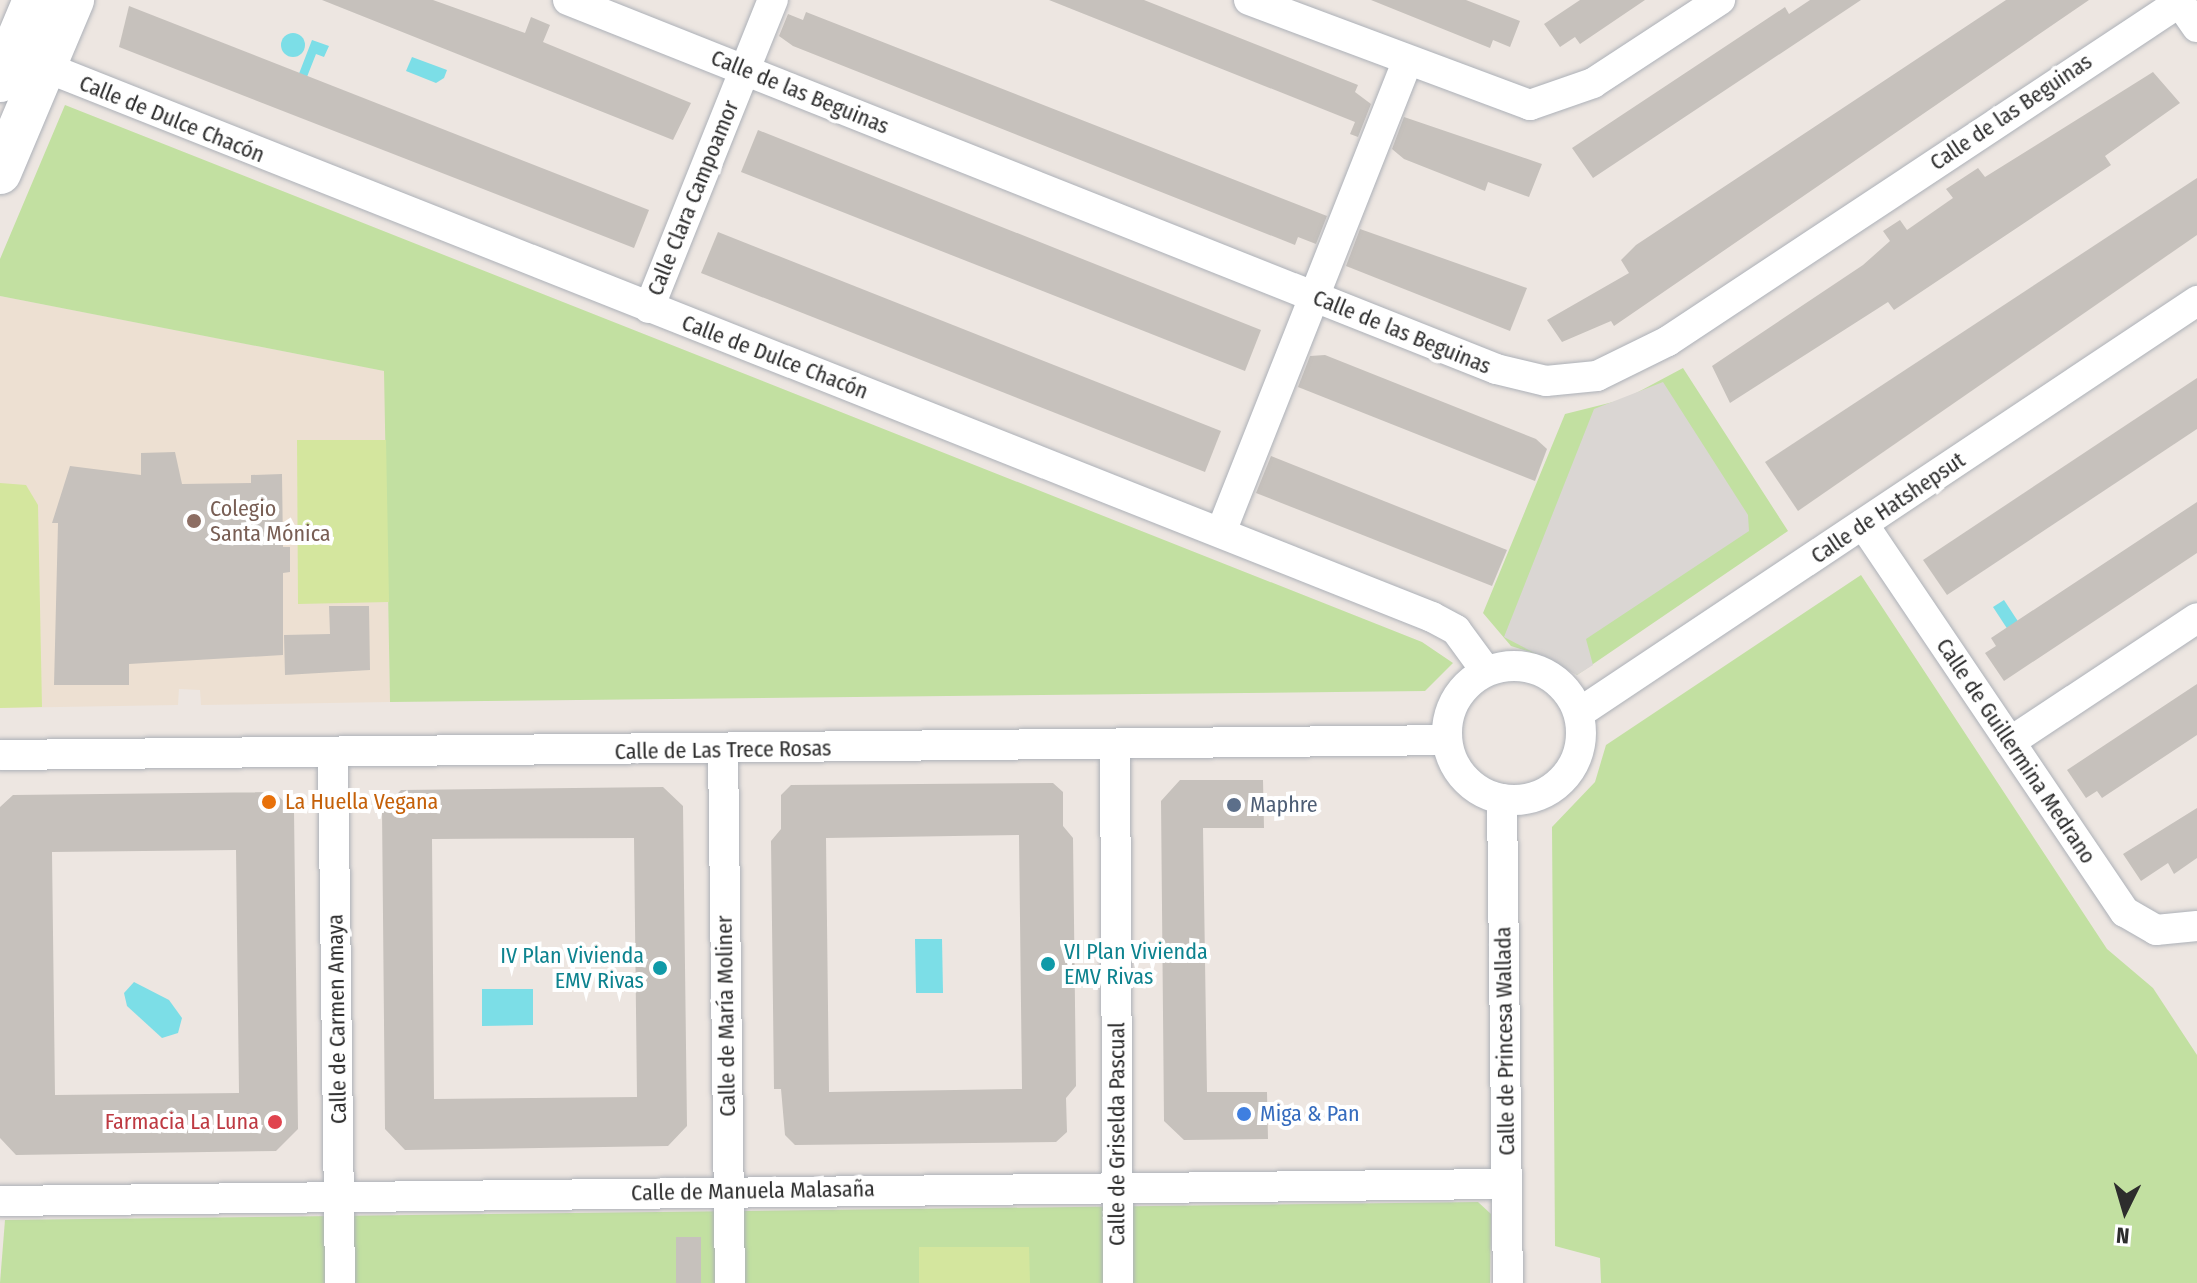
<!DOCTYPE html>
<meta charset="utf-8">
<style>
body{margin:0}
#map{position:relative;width:2197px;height:1283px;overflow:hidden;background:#ede6e1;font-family:"Fira Sans Condensed",sans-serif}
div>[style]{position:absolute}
.education>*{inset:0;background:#ede0d2}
.green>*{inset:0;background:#c2e0a1}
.pitch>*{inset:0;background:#d4e69e}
.plaza>*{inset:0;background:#dad6d3}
.water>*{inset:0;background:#7cdee7}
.round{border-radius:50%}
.building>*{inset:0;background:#c6c1bc}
.roads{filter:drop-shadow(0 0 2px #adb1b8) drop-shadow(0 0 2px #adb1b8)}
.street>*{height:30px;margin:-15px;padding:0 15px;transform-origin:15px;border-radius:15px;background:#fff}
.street>.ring{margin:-15px;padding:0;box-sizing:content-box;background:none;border:30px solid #fff;border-radius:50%}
.secondary>*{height:42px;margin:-21px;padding:0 21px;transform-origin:21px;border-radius:21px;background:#fff}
.dots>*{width:22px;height:22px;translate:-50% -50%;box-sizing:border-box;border:4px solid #fff;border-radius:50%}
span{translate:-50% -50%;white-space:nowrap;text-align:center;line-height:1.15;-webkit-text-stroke:8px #fff;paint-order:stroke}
.street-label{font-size:22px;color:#2d2d2d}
.education-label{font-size:22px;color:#785e54}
.left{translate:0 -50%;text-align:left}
.food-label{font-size:22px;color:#c56008}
.service-label{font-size:22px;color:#4e5e75}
.culture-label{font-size:22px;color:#0d838f}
.right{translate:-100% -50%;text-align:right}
.shop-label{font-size:22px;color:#366cbe}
.health-label{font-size:22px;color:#be3a42}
.north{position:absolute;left:2085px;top:1171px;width:80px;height:80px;-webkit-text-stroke:6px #fff;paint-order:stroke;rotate:185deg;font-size:22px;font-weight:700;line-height:32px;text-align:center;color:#2d2d2d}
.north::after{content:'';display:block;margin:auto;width:28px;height:36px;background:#2d2d2d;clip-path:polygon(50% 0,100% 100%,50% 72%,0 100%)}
</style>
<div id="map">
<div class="education">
<i style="clip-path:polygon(0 296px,385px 371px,390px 702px,201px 705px,200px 690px,179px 689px,178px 705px,0 708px)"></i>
</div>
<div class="green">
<i style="clip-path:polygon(65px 105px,1422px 642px,1453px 663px,1425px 691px,390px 702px,384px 371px,0 296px,0 259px)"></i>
<i style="clip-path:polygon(1683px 368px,1788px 531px,1577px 675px,1556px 660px,1511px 646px,1483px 613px,1565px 414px,1625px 399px)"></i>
<i style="clip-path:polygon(1861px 575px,2107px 949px,2153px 988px,2197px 1055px,2197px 1283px,1601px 1283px,1600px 1258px,1555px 1246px,1552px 827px,1595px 782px,1606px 745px)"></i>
<i style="clip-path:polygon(1478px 1202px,1491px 1214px,1490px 1283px,0 1283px,5px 1220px)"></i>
</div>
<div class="pitch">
<i style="clip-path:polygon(297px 440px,386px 440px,389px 602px,298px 604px)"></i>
<i style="clip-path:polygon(0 483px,26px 485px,38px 505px,42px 707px,0 708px)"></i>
<i style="clip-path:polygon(919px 1247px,1029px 1247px,1030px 1283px,919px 1283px)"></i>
</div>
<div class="plaza">
<i style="clip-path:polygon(1663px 382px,1748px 515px,1749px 531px,1586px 639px,1593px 665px,1577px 675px,1504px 637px,1594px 409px)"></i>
</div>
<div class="water">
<i class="round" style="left:281px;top:33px;width:24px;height:24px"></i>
<i style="clip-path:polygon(312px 40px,329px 46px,324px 57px,316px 54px,303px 87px,295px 84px)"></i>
<i style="clip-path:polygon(412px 57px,447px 70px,444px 78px,436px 83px,406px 71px)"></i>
<i style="clip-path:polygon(2004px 600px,2021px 626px,2010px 633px,1993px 607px)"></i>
<i style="clip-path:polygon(915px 939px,942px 939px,943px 993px,916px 993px)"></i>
<i style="clip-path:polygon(134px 982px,169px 1000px,182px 1018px,178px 1033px,162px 1038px,127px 1006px,124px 993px)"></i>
<i style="clip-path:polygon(482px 989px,533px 989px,533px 1025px,482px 1026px)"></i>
</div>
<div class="building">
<i style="clip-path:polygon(322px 0,433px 0,525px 33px,531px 17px,550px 25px,543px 42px,691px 103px,673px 140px)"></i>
<i style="clip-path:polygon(1049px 0,1144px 0,1358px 85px,1355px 92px,1371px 104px,1358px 137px,1350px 134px,1355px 122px)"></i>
<i style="clip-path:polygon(1371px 0,1466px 0,1520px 21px,1510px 47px,1493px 40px,1490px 48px)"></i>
<i style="clip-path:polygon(1580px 0,1645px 0,1580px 44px,1575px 37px,1560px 47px,1544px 24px)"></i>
<i style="clip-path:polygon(1810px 0,1861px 0,1593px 178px,1572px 148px,1785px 7px,1789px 14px)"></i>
<i style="clip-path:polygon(2006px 0,2089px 0,1614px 326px,1611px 321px,1562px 342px,1547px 320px,1629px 273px,1621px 260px,1636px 245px)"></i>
<i style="clip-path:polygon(129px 6px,649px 210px,634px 248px,119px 47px)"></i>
<i style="clip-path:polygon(806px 12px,1327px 216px,1316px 244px,1298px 237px,1295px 245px,793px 46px,779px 36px,788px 14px,803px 20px)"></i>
<i style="clip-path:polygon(2153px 72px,2180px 103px,2105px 156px,2111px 165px,1894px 310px,1888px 302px,1730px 403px,1712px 366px,1863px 265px,1890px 241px,1883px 231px,1900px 220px,1907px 230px,1953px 198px,1946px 189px,1978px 168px,1985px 177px)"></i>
<i style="clip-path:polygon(1404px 117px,1542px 164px,1529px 197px,1488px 182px,1485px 191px,1404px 159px,1392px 149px)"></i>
<i style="clip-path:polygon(758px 130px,1261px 330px,1245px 371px,741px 172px)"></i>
<i style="clip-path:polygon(2197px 178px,2197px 235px,1798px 511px,1765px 462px)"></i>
<i style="clip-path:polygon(1360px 229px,1527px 288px,1510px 331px,1346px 266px)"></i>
<i style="clip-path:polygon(718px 232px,1221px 431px,1205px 472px,701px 273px)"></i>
<i style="clip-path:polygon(1325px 355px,1536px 439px,1547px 449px,1535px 481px,1298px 387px,1310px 356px)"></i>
<i style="clip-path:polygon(2197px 378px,2197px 429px,1947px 595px,1923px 560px)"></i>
<i style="clip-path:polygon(175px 452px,182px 484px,251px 483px,251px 475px,282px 474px,283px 547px,290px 547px,290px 572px,283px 573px,283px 655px,129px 664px,129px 685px,54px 685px,58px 523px,52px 523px,70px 466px,141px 475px,141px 453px)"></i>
<i style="clip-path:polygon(1271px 456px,1507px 550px,1492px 586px,1256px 493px)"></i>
<i style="clip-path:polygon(2197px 502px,2197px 553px,2004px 681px,1985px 653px,1996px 646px,1991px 638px)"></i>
<i style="clip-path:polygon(329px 606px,369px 606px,370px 670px,285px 675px,284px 635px,330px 634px)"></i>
<i style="clip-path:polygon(2197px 684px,2197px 735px,2102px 798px,2097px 791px,2086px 798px,2067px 770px)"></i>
<i style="clip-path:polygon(1180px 780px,1263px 780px,1264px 828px,1203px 828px,1207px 1092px,1267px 1092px,1268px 1139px,1184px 1140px,1164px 1121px,1161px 801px)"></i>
<i style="clip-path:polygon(evenodd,1053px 783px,1063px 792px,1063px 826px,1073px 838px,1076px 1086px,1066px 1098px,1067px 1132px,1056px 1142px,795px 1145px,785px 1135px,781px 1089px,774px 1089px,771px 841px,781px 829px,781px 795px,791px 785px,1053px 783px,1019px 835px,1022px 1089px,829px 1092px,826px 838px,1019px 835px)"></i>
<i style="clip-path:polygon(evenodd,663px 787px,683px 806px,687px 1126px,668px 1146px,405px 1150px,385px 1129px,382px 810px,401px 790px,663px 787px,634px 838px,637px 1097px,434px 1099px,432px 839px,634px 838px)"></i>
<i style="clip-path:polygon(evenodd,274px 792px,294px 811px,298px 1129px,276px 1151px,16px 1155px,0 1138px,0 807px,13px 795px,274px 792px,236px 850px,239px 1093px,55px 1095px,52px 852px,236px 850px)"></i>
<i style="clip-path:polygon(2197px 808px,2197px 858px,2174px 874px,2168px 863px,2141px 881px,2123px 854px)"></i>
<i style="clip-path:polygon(676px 1237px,701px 1237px,701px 1283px,676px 1283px)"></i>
</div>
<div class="roads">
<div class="street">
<i style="left:568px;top:0;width:999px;rotate:21.68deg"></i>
<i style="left:1496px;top:369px;width:51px;rotate:13.5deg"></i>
<i style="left:1546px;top:381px;width:51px;rotate:-5.6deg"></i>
<i style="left:1597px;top:376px;width:79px;rotate:-26.2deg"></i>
<i style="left:1668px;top:341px;width:614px;rotate:-33.51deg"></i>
<i style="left:1249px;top:0;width:300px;rotate:20.5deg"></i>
<i style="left:1530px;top:105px;width:67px;rotate:-19.2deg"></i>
<i style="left:1593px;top:83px;width:152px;rotate:-33.2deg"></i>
<i style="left:2178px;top:0;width:33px;rotate:55deg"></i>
<i style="left:45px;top:67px;width:1492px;rotate:21.63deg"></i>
<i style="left:1432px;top:617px;width:27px;rotate:28deg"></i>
<i style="left:1456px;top:630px;width:51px;rotate:53.8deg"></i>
<i style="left:649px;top:308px;width:332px;rotate:-68.1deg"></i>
<i style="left:1863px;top:524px;width:468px;rotate:56deg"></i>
<i style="left:2125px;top:912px;width:36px;rotate:30deg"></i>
<i style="left:2156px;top:930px;width:41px;rotate:-5.6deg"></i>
<i style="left:1221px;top:532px;width:505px;rotate:-68.41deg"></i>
<i class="ring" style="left:1447px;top:666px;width:104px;height:104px"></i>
<i style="left:1579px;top:713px;width:743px;rotate:-33.69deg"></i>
<i style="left:2010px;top:742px;width:224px;rotate:-33.5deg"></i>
<i style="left:1115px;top:745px;width:538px;rotate:89.68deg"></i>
<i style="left:723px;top:750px;width:533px;rotate:89.25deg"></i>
<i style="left:0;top:755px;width:1447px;rotate:-0.59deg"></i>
<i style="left:333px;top:755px;width:528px;rotate:89.24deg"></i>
<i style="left:1502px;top:799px;width:484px;rotate:89.3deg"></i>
<i style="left:0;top:1201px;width:1507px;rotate:-0.65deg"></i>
</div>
<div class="secondary">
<i style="left:0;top:81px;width:88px;rotate:-67.2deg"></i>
<i style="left:0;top:173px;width:188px;rotate:-67.1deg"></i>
</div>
</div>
<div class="dots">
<i style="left:194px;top:521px;background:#8d6e63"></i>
<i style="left:269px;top:802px;background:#e8710a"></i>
<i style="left:1234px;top:805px;background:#5c6f8a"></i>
<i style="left:1048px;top:964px;background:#0f9aa8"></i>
<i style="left:660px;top:968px;background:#0f9aa8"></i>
<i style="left:1244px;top:1114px;background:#3f7fe0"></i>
<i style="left:275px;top:1122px;background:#e0444e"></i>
</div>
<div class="street-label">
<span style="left:800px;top:92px;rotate:22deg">Calle de las Beguinas</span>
<span style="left:2011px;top:112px;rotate:-34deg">Calle de las Beguinas</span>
<span style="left:172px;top:119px;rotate:22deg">Calle de Dulce Chacón</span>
<span style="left:693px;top:198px;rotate:-68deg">Calle Clara Campoamor</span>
<span style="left:1402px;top:332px;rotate:22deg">Calle de las Beguinas</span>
<span style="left:775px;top:357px;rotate:21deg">Calle de Dulce Chacón</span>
<span style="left:1888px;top:508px;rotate:-34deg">Calle de Hatshepsut</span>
<span style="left:723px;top:750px;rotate:-1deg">Calle de Las Trece Rosas</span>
<span style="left:2016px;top:751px;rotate:56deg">Calle de Guillermina Medrano</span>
<span style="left:726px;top:1016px;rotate:-91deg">Calle de María Moliner</span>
<span style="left:337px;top:1019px;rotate:-91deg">Calle de Carmen Amaya</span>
<span style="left:1505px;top:1041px;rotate:-91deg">Calle de Princesa Wallada</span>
<span style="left:1117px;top:1134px;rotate:-90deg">Calle de Griselda Pascual</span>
<span style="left:753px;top:1191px;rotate:-1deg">Calle de Manuela Malasaña</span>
</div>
<div class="education-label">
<span class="left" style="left:210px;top:521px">Colegio<br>Santa Mónica</span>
</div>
<div class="food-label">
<span class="left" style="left:285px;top:802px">La Huella Vegana</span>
</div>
<div class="service-label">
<span class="left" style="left:1250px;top:805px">Maphre</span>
</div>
<div class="culture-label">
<span class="left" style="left:1064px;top:964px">VI Plan Vivienda<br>EMV Rivas</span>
<span class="right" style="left:644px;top:968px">IV Plan Vivienda<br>EMV Rivas</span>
</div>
<div class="shop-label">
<span class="left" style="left:1260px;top:1114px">Miga &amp; Pan</span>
</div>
<div class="health-label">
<span class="right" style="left:259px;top:1122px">Farmacia La Luna</span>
</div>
<div class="north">N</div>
</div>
